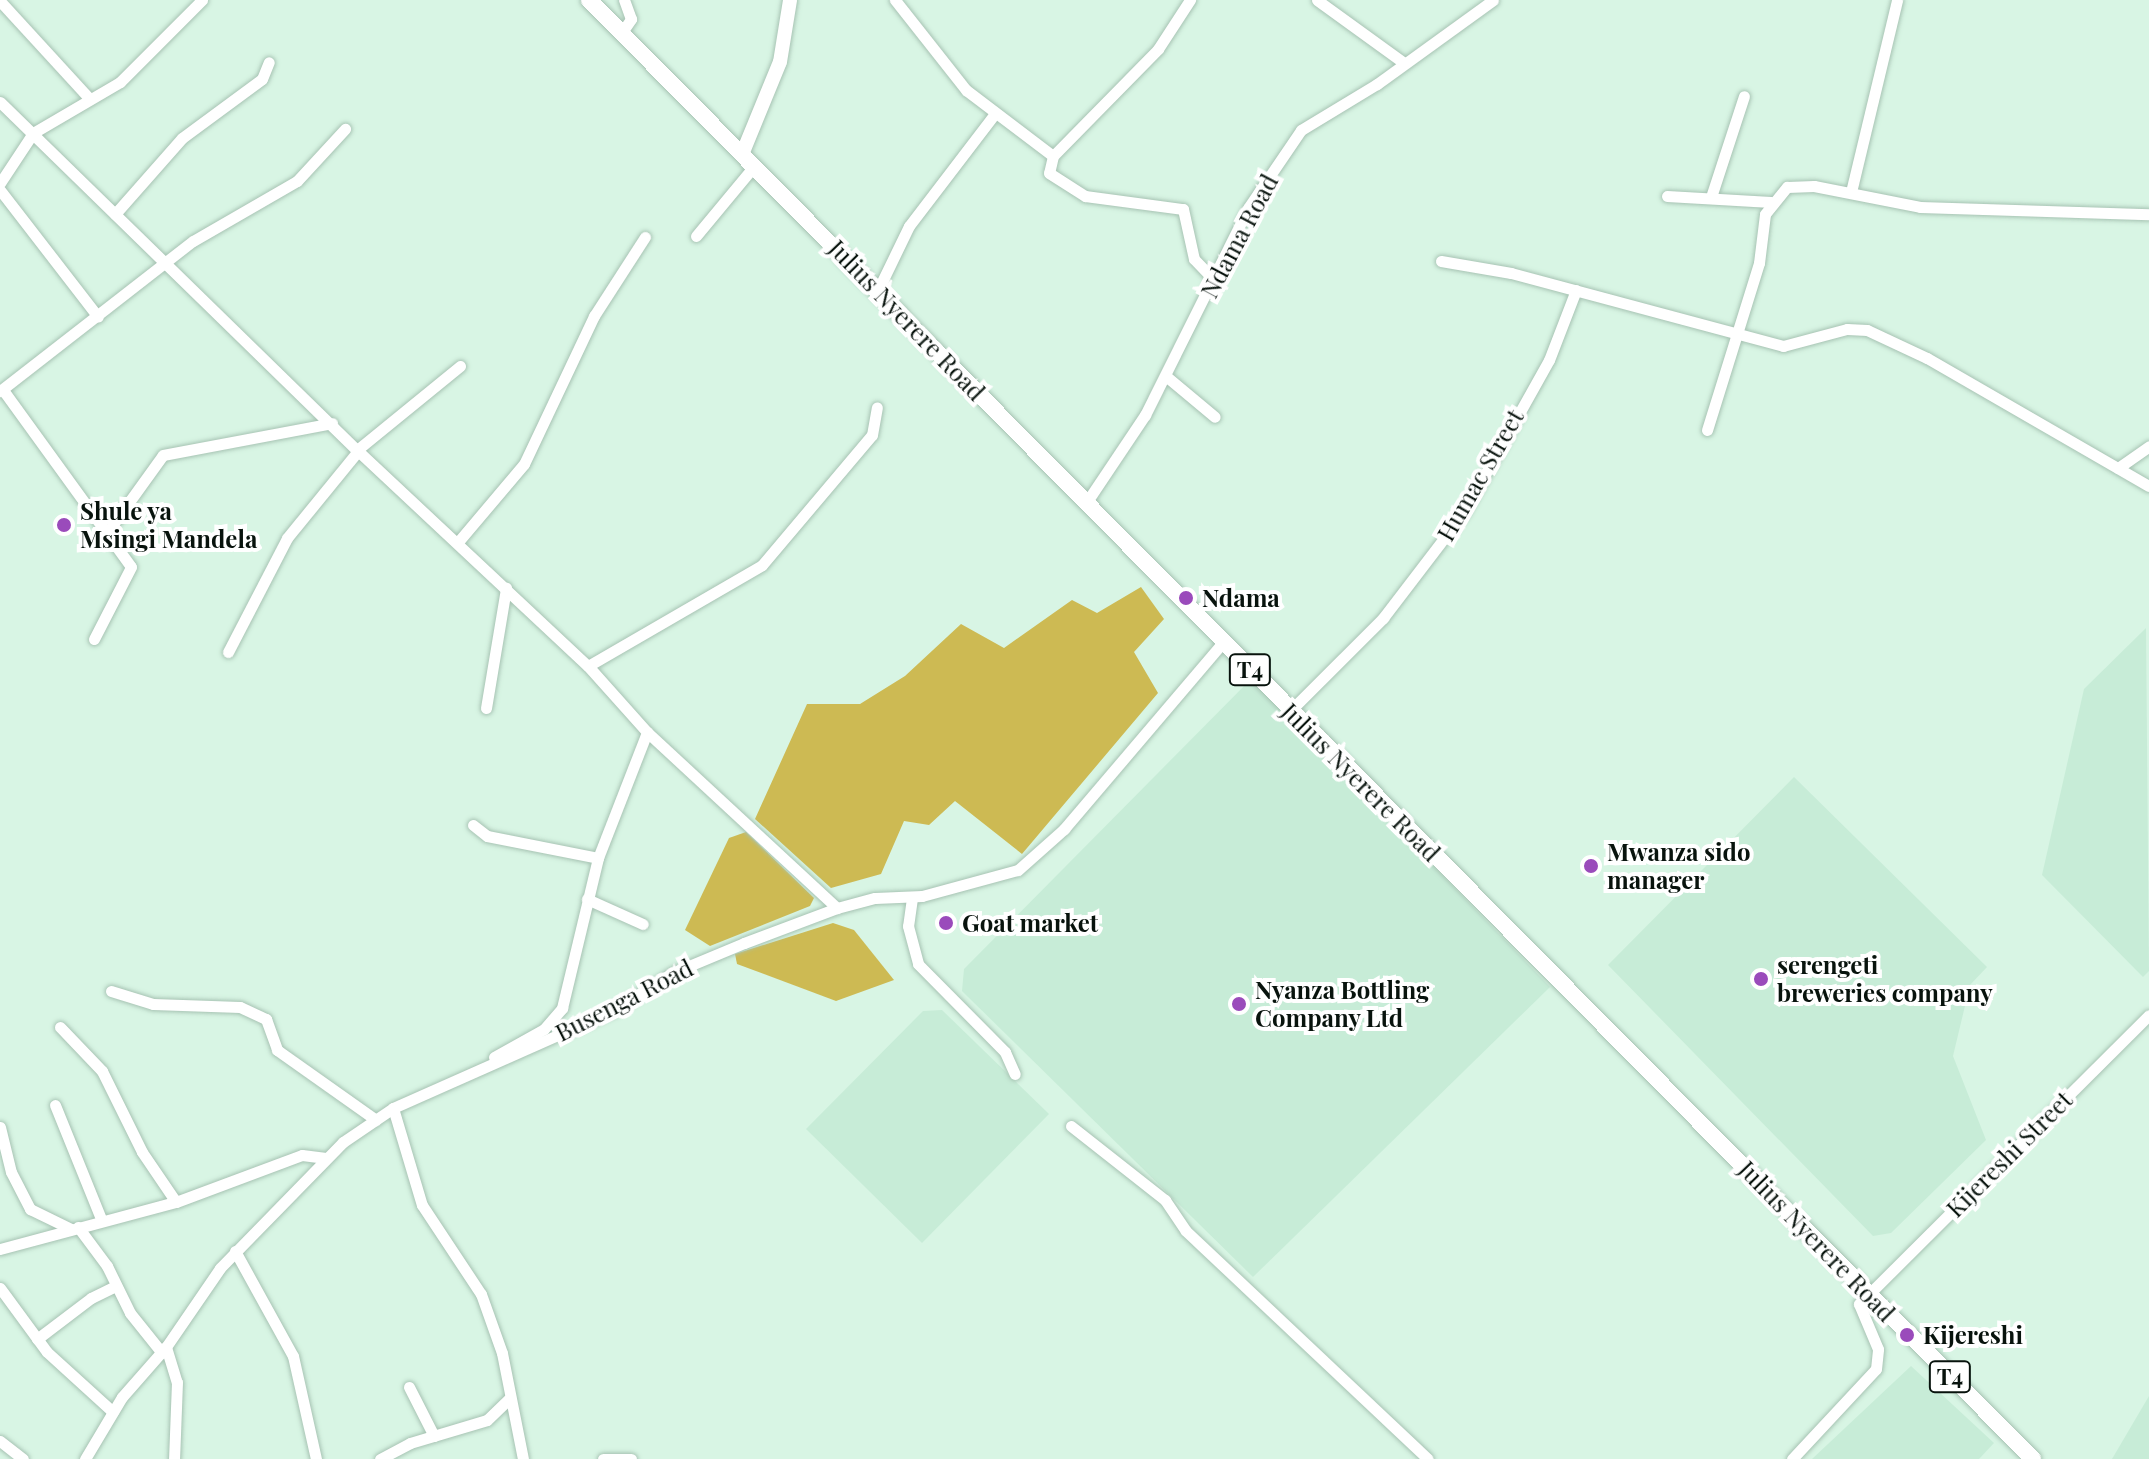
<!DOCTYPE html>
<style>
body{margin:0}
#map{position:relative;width:2149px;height:1459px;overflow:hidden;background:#d8f5e4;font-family:"Playfair Display",serif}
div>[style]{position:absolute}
.built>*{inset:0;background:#c7ecd7}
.forest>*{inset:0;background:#cdba53}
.roads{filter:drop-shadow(0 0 2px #a7c3b3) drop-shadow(0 0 2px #a7c3b3)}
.minor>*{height:11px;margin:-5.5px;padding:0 5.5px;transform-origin:5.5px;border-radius:5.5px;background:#fff}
.major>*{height:14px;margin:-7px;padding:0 7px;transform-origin:7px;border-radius:7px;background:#fff}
.highway>*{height:16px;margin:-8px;padding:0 8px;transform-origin:8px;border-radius:8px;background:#fff}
.dots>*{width:22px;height:22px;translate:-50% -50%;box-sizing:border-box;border:4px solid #fff;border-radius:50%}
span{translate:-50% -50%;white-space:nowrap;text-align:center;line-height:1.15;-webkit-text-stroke:8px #fff;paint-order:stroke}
.shield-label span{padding:2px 6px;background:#fff;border:2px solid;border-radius:6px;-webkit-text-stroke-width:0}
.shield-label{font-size:22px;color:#08130d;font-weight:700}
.street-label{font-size:24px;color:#08130d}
.poi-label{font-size:24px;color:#08130d;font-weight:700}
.left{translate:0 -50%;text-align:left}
</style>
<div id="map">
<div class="built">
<i style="clip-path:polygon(2146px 628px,2149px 971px,2143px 977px,2042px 875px,2084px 689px)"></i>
<i style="clip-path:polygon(1252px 678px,1550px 987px,1253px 1277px,962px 991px,964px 969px)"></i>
<i style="clip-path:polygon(1794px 777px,1987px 967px,1970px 985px,1953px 1056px,1986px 1140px,1891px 1233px,1873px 1236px,1608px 965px)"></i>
<i style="clip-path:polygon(942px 1010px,1049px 1114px,922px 1243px,806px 1129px,923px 1011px)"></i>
<i style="clip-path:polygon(1911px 1366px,1994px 1443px,1979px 1459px,1812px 1459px)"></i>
<i style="clip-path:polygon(2149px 1396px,2149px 1459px,2112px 1459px)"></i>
</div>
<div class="forest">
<i style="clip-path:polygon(1141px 587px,1164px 619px,1134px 652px,1158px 693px,1022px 854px,955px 801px,929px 825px,904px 821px,881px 874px,831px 888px,755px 819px,807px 704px,860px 704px,905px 676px,961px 624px,1004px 648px,1072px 600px,1097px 613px)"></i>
<i style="clip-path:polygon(746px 832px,814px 898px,810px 906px,710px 946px,685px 930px,729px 838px)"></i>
<i style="clip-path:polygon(833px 923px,854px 930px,894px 980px,836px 1001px,737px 964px,735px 954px)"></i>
</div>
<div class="roads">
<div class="minor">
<i style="left:895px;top:0;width:115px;rotate:51.7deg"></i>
<i style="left:966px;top:90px;width:109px;rotate:37.2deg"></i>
<i style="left:1053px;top:156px;width:150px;rotate:-45.5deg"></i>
<i style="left:1158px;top:49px;width:59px;rotate:-56.9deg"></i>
<i style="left:1317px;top:0;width:107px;rotate:35.9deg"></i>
<i style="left:0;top:1px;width:130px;rotate:47.5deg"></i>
<i style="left:622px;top:32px;width:16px;rotate:-55deg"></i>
<i style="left:631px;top:19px;width:20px;rotate:-110deg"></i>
<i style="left:0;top:102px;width:499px;rotate:44.3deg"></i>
<i style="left:357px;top:450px;width:316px;rotate:43.1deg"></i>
<i style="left:588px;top:666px;width:89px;rotate:48.2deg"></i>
<i style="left:647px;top:732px;width:259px;rotate:42.8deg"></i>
<i style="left:1053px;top:156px;width:17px;rotate:103deg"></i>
<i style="left:1049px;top:173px;width:43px;rotate:32.6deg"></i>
<i style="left:1085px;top:196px;width:99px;rotate:7.6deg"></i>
<i style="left:1183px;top:209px;width:51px;rotate:77.6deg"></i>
<i style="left:1194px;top:259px;width:30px;rotate:46deg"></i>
<i style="left:0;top:183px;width:60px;rotate:-56.6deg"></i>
<i style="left:33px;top:133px;width:101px;rotate:-30.4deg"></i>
<i style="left:120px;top:82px;width:116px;rotate:-45deg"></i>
<i style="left:0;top:190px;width:160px;rotate:52.3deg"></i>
<i style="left:1851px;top:192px;width:197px;rotate:-76.5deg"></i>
<i style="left:1667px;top:196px;width:104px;rotate:3.3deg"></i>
<i style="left:1711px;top:197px;width:106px;rotate:-71.9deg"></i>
<i style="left:115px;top:214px;width:101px;rotate:-48.6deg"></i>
<i style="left:182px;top:138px;width:99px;rotate:-36.4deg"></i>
<i style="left:262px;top:79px;width:18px;rotate:-68deg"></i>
<i style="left:696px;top:236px;width:92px;rotate:-50.3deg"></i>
<i style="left:1441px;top:261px;width:71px;rotate:9.7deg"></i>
<i style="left:1511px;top:273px;width:282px;rotate:15deg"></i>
<i style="left:1783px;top:346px;width:66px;rotate:-14.9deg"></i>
<i style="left:1847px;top:329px;width:20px;rotate:3deg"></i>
<i style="left:1867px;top:330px;width:66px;rotate:25deg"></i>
<i style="left:1927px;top:358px;width:256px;rotate:30deg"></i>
<i style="left:878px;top:290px;width:71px;rotate:-64.2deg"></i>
<i style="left:909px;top:226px;width:140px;rotate:-52.6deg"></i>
<i style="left:1167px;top:377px;width:62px;rotate:39.8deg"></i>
<i style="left:3px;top:390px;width:218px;rotate:54.1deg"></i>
<i style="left:131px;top:567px;width:81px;rotate:117.2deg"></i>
<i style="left:0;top:391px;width:244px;rotate:-37.9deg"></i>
<i style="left:193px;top:241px;width:120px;rotate:-30deg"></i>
<i style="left:297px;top:181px;width:71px;rotate:-47.3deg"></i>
<i style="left:1707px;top:430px;width:175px;rotate:-72.7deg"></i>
<i style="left:1759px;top:263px;width:49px;rotate:-83deg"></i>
<i style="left:1765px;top:214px;width:35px;rotate:-51deg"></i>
<i style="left:1787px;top:187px;width:27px;rotate:-2deg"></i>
<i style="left:1814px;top:186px;width:108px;rotate:11.2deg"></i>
<i style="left:1920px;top:207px;width:229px;rotate:1.8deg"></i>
<i style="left:357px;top:450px;width:133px;rotate:-39.2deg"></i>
<i style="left:2118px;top:468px;width:38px;rotate:-35deg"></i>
<i style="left:1086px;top:503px;width:106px;rotate:-56.2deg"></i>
<i style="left:1145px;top:415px;width:231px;rotate:-63.5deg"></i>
<i style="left:1248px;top:208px;width:94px;rotate:-55.8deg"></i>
<i style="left:1301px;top:130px;width:89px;rotate:-31.2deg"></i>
<i style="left:1377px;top:84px;width:143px;rotate:-35.9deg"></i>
<i style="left:106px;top:534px;width:97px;rotate:-54.2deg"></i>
<i style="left:163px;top:455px;width:172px;rotate:-10.7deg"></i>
<i style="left:458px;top:542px;width:102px;rotate:-49.8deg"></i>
<i style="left:524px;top:464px;width:164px;rotate:-64.7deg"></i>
<i style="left:594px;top:316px;width:94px;rotate:-57.2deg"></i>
<i style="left:228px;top:652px;width:128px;rotate:-62.6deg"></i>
<i style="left:287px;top:538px;width:112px;rotate:-50.8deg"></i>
<i style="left:588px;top:666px;width:201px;rotate:-30.1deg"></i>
<i style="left:762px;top:565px;width:170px;rotate:-49.8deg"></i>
<i style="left:872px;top:435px;width:28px;rotate:-80deg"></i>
<i style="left:486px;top:708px;width:122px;rotate:-80.5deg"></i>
<i style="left:1290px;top:711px;width:132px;rotate:-45deg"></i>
<i style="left:1383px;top:618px;width:133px;rotate:-52.6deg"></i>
<i style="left:1464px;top:512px;width:174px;rotate:-60.8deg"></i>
<i style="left:1549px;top:360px;width:75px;rotate:-68.9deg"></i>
<i style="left:473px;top:825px;width:18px;rotate:38deg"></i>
<i style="left:487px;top:836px;width:113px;rotate:11.2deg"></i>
<i style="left:912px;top:898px;width:28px;rotate:98deg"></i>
<i style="left:908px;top:926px;width:39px;rotate:75deg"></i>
<i style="left:918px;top:964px;width:124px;rotate:45.3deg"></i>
<i style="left:1005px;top:1052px;width:24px;rotate:66deg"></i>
<i style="left:587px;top:899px;width:61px;rotate:24.1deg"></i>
<i style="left:111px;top:991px;width:44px;rotate:17.2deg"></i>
<i style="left:153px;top:1004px;width:87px;rotate:2deg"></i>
<i style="left:240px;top:1007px;width:29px;rotate:25deg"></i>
<i style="left:266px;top:1019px;width:33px;rotate:70deg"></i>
<i style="left:277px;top:1050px;width:121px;rotate:35.3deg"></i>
<i style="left:60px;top:1027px;width:61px;rotate:46.3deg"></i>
<i style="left:102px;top:1071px;width:90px;rotate:63.7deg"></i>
<i style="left:142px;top:1152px;width:60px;rotate:55.8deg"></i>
<i style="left:494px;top:1057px;width:57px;rotate:-29.2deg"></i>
<i style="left:544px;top:1029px;width:28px;rotate:-49deg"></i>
<i style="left:562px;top:1008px;width:154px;rotate:-76.5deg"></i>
<i style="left:598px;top:858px;width:135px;rotate:-68.7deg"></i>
<i style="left:55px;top:1105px;width:123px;rotate:68deg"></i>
<i style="left:393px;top:1108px;width:101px;rotate:73.4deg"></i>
<i style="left:422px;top:1205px;width:107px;rotate:56.5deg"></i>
<i style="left:481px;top:1294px;width:63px;rotate:70.4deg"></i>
<i style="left:502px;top:1353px;width:108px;rotate:78.8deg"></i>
<i style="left:1071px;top:1126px;width:120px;rotate:38.2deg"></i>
<i style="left:1165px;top:1200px;width:37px;rotate:56deg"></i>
<i style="left:1186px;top:1231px;width:332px;rotate:43.3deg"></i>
<i style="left:0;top:1127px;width:46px;rotate:76.3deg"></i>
<i style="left:11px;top:1172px;width:42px;rotate:62.8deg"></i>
<i style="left:30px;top:1209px;width:46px;rotate:26deg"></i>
<i style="left:78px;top:1227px;width:49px;rotate:53.4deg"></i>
<i style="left:107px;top:1266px;width:52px;rotate:63.9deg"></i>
<i style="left:130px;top:1313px;width:51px;rotate:51.3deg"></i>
<i style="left:0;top:1249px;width:182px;rotate:-15deg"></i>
<i style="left:176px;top:1202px;width:134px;rotate:-20.5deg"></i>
<i style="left:302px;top:1155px;width:24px;rotate:7deg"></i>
<i style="left:235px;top:1251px;width:120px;rotate:61.1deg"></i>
<i style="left:293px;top:1356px;width:106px;rotate:77.4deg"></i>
<i style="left:0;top:1288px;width:79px;rotate:53.7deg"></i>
<i style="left:47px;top:1352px;width:89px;rotate:42.3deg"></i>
<i style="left:37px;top:1339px;width:68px;rotate:-37.2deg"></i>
<i style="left:91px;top:1298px;width:25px;rotate:-26deg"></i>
<i style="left:166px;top:1347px;width:37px;rotate:73deg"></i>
<i style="left:177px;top:1382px;width:77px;rotate:92.2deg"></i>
<i style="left:409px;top:1387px;width:55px;rotate:63deg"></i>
<i style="left:0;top:1441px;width:29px;rotate:38deg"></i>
<i style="left:85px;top:1459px;width:72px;rotate:-59.2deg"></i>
<i style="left:122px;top:1397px;width:67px;rotate:-48.7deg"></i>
<i style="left:166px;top:1347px;width:96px;rotate:-55.6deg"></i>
<i style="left:220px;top:1268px;width:176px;rotate:-45.7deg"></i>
<i style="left:343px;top:1142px;width:60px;rotate:-34.2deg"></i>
<i style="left:393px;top:1108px;width:240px;rotate:-23.9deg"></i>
<i style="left:612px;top:1011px;width:71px;rotate:-32.3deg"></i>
<i style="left:672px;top:973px;width:78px;rotate:-22.6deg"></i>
<i style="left:744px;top:943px;width:99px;rotate:-20.6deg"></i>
<i style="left:837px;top:908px;width:39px;rotate:-15deg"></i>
<i style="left:875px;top:898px;width:47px;rotate:-2.4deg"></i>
<i style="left:922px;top:896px;width:99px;rotate:-15.2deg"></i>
<i style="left:1018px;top:870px;width:62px;rotate:-41.7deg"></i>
<i style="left:1064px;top:829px;width:245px;rotate:-49.6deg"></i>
<i style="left:380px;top:1459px;width:34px;rotate:-28deg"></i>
<i style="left:410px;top:1443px;width:80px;rotate:-16.6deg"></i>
<i style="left:487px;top:1420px;width:32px;rotate:-44deg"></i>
<i style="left:603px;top:1459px;width:28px"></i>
<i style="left:1792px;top:1459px;width:123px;rotate:-47deg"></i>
<i style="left:1876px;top:1369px;width:20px;rotate:-84deg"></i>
<i style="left:1878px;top:1349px;width:49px;rotate:-112.9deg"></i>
<i style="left:1859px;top:1304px;width:409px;rotate:-44.9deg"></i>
</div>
<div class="major">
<i style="left:743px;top:152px;width:97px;rotate:-67.7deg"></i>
<i style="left:780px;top:62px;width:63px;rotate:-80.8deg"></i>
</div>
<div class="highway">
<i style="left:589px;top:0;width:2053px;rotate:45.3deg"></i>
</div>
</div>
<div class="dots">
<i style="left:64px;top:525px;background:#9a4bbb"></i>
<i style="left:1186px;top:598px;background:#9a4bbb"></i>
<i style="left:1591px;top:866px;background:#9a4bbb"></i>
<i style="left:946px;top:923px;background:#9a4bbb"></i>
<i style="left:1761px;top:979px;background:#9a4bbb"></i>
<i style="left:1239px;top:1004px;background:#9a4bbb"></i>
<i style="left:1907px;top:1335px;background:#9a4bbb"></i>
</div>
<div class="shield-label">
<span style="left:1250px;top:670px">T4</span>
<span style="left:1950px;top:1377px">T4</span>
</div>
<div class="street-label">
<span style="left:1239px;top:236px;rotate:-62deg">Ndama Road</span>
<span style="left:907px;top:320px;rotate:46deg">Julius Nyerere Road</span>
<span style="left:1480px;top:475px;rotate:-60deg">Humac Street</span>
<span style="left:1361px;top:782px;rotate:45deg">Julius Nyerere Road</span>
<span style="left:624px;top:1000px;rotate:-27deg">Busenga Road</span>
<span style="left:2009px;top:1154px;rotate:-45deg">Kijereshi Street</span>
<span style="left:1817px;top:1241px;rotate:46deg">Julius Nyerere Road</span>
</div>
<div class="poi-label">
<span class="left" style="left:80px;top:525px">Shule ya<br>Msingi Mandela</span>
<span class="left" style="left:1202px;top:598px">Ndama</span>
<span class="left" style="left:1607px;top:866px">Mwanza sido<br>manager</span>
<span class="left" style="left:962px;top:923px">Goat market</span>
<span class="left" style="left:1777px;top:979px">serengeti<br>breweries company</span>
<span class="left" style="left:1255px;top:1004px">Nyanza Bottling<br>Company Ltd</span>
<span class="left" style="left:1923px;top:1335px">Kijereshi</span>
</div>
</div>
